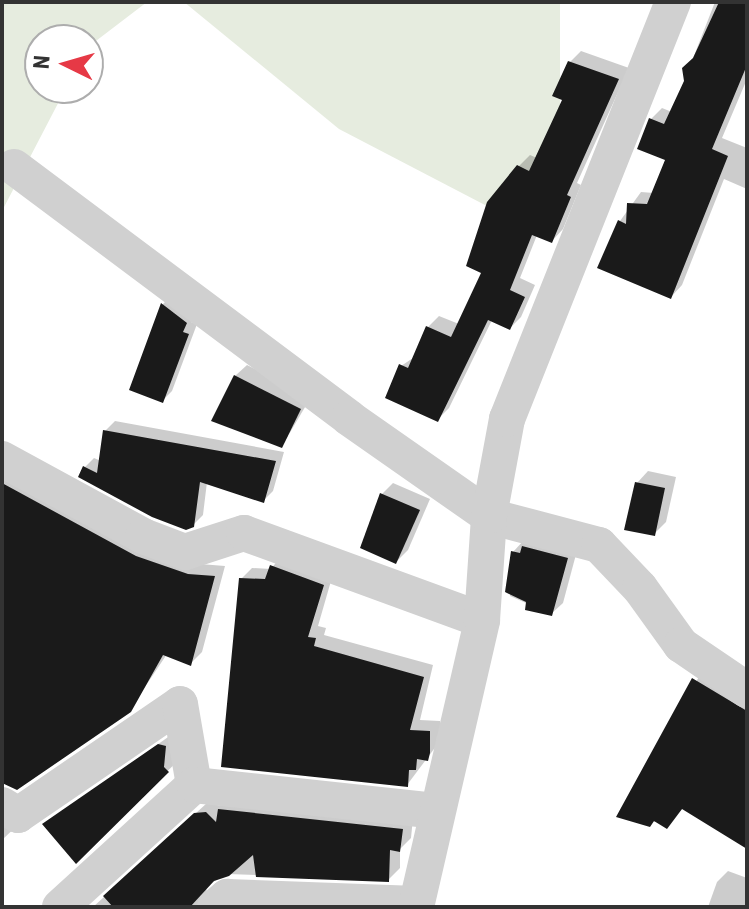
<!DOCTYPE html>
<style>
body{margin:0}
#map{position:relative;width:749px;height:909px;overflow:hidden;background:#fff;font-family:"Roboto Condensed",sans-serif}
div>[style]{position:absolute}
.green>*{inset:0;background:#e6ecdf}
.shadow>*{inset:0;background:#0003}
.building>*{inset:0;background:#1a1a1a}
.street>*{height:36px;margin:-18px;padding:0 18px;transform-origin:18px;border-radius:18px;background:#d0d0d0}
span{translate:-50% -50%;white-space:nowrap;text-align:center;line-height:1.15;-webkit-text-stroke:8px #fff;paint-order:stroke}
.frame{position:absolute;inset:0;border:4px solid #333;pointer-events:none}
.north{position:absolute;left:24px;top:24px;width:80px;height:80px;box-sizing:border-box;background:#fff;border:2px solid #adadad;border-radius:50%;rotate:275deg;font-size:22px;font-weight:700;line-height:32px;text-align:center;color:#333}
.north::after{content:'';display:block;margin:auto;width:28px;height:36px;background:#e63946;clip-path:polygon(50% 0,100% 100%,50% 72%,0 100%)}
</style>
<div id="map">
<div class="green">
<i style="clip-path:polygon(2px 2px,147px 2px,88px 47px,88px 40px,40px 40px,40px 88px,66px 88px,2px 211px)"></i>
<i style="clip-path:polygon(184px 2px,560px 2px,560px 180px,508px 217px,339px 129px)"></i>
</div>
<div class="shadow">
<i style="clip-path:polygon(715px 2px,747px 2px,747px 79px,722px 138px,747px 148px,747px 189px,724px 179px,682px 285px,671px 297px,620px 221px,641px 192px,654px 193px,667px 159px,651px 119px,662px 108px,672px 112px)"></i>
<i style="clip-path:polygon(581px 51px,629px 68px,577px 183px,581px 185px,563px 229px,552px 241px,537px 235px,520px 278px,535px 285px,521px 317px,510px 328px,492px 320px,449px 408px,438px 419px,401px 366px,416px 356px,428px 327px,439px 316px,459px 324px,484px 272px,518px 167px,530px 155px,537px 158px,565px 99px,570px 62px)"></i>
<i style="clip-path:polygon(172px 295px,195px 313px,191px 322px,197px 324px,172px 391px,163px 400px,163px 304px)"></i>
<i style="clip-path:polygon(247px 365px,311px 397px,282px 446px,235px 376px)"></i>
<i style="clip-path:polygon(115px 421px,284px 452px,273px 491px,263px 501px,207px 482px,203px 515px,193px 525px,85px 467px,94px 458px,101px 461px,105px 431px)"></i>
<i style="clip-path:polygon(2px 468px,200px 564px,225px 566px,202px 652px,191px 663px,167px 654px,129px 711px,2px 782px)"></i>
<i style="clip-path:polygon(648px 471px,676px 477px,666px 522px,654px 534px,637px 483px)"></i>
<i style="clip-path:polygon(393px 483px,430px 499px,408px 550px,396px 562px,382px 494px)"></i>
<i style="clip-path:polygon(524px 540px,578px 547px,563px 603px,551px 614px,510px 596px,513px 552px)"></i>
<i style="clip-path:polygon(282px 555px,333px 574px,318px 626px,326px 628px,324px 635px,433px 665px,420px 720px,440px 721px,440px 741px,407px 785px,241px 579px,252px 568px,271px 569px)"></i>
<i style="clip-path:polygon(704px 668px,747px 699px,747px 847px,684px 807px,668px 824px,619px 816px)"></i>
<i style="clip-path:polygon(171px 735px,179px 760px,75px 859px,45px 824px)"></i>
<i style="clip-path:polygon(231px 798px,413px 818px,411px 838px,400px 849px,400px 868px,388px 880px,227px 874px,206px 886px,209px 907px,93px 907px,207px 803px,222px 806px)"></i>
<i style="clip-path:polygon(2px 809px,21px 822px,2px 840px)"></i>
<i style="clip-path:polygon(728px 871px,747px 878px,747px 907px,708px 907px,717px 882px)"></i>
</div>
<div class="building">
<i style="clip-path:polygon(719px 2px,747px 2px,747px 65px,712px 149px,728px 156px,671px 299px,597px 268px,618px 220px,626px 224px,627px 203px,647px 204px,665px 160px,637px 149px,649px 118px,664px 124px,684px 81px,682px 68px,693px 58px)"></i>
<i style="clip-path:polygon(568px 61px,619px 79px,567px 195px,571px 197px,552px 243px,532px 235px,510px 290px,525px 297px,510px 330px,488px 320px,438px 422px,385px 398px,399px 364px,408px 368px,426px 326px,451px 337px,481px 273px,466px 266px,487px 202px,517px 165px,529px 171px,562px 100px,552px 96px)"></i>
<i style="clip-path:polygon(161px 303px,187px 323px,183px 332px,189px 334px,163px 403px,129px 390px)"></i>
<i style="clip-path:polygon(234px 375px,301px 409px,282px 448px,211px 421px)"></i>
<i style="clip-path:polygon(103px 430px,276px 461px,264px 503px,200px 482px,194px 527px,186px 530px,152px 517px,78px 477px,83px 466px,97px 473px)"></i>
<i style="clip-path:polygon(635px 482px,665px 488px,655px 536px,624px 530px)"></i>
<i style="clip-path:polygon(2px 483px,136px 556px,188px 574px,215px 576px,191px 666px,163px 655px,131px 712px,17px 790px,2px 783px)"></i>
<i style="clip-path:polygon(380px 493px,420px 510px,396px 564px,360px 548px)"></i>
<i style="clip-path:polygon(522px 546px,568px 558px,552px 616px,525px 610px,526px 602px,505px 592px,511px 551px,520px 553px)"></i>
<i style="clip-path:polygon(270px 565px,324px 585px,308px 637px,316px 638px,314px 646px,424px 677px,410px 730px,430px 731px,430px 753px,428px 761px,417px 759px,416px 770px,409px 770px,408px 787px,221px 767px,239px 578px,265px 579px)"></i>
<i style="clip-path:polygon(692px 678px,747px 711px,747px 849px,682px 809px,667px 829px,654px 821px,650px 827px,616px 817px)"></i>
<i style="clip-path:polygon(158px 744px,166px 746px,164px 767px,169px 772px,76px 864px,42px 824px)"></i>
<i style="clip-path:polygon(218px 809px,403px 829px,400px 852px,390px 850px,389px 882px,256px 877px,253px 855px,229px 876px,214px 881px,190px 907px,113px 907px,103px 896px,194px 813px,206px 812px,216px 822px)"></i>
</div>
<div class="street">
<i style="left:14px;top:167px;width:419px;rotate:36.8deg"></i>
<i style="left:349px;top:418px;width:171px;rotate:35deg"></i>
<i style="left:489px;top:516px;width:114px;rotate:14.8deg"></i>
<i style="left:599px;top:545px;width:59px;rotate:46.4deg"></i>
<i style="left:640px;top:588px;width:70px;rotate:54.3deg"></i>
<i style="left:681px;top:645px;width:80px;rotate:34.3deg"></i>
<i style="left:2px;top:459px;width:161px;rotate:28.6deg"></i>
<i style="left:143px;top:536px;width:45px;rotate:20.9deg"></i>
<i style="left:185px;top:552px;width:62px;rotate:-17.9deg"></i>
<i style="left:244px;top:533px;width:253px;rotate:20.1deg"></i>
<i style="left:2px;top:805px;width:19px;rotate:32deg"></i>
<i style="left:18px;top:815px;width:196px;rotate:-34.4deg"></i>
<i style="left:180px;top:704px;width:82px;rotate:80.2deg"></i>
<i style="left:60px;top:907px;width:181px;rotate:-42.3deg"></i>
<i style="left:194px;top:785px;width:243px;rotate:6.1deg"></i>
<i style="left:215px;top:907px;width:16px;rotate:-40deg"></i>
<i style="left:227px;top:897px;width:190px;rotate:2.1deg"></i>
<i style="left:416px;top:907px;width:294px;rotate:-77deg"></i>
<i style="left:482px;top:620px;width:104px;rotate:-86.1deg"></i>
<i style="left:489px;top:516px;width:99px;rotate:-79.5deg"></i>
<i style="left:507px;top:419px;width:449px;rotate:-68.3deg"></i>
</div>
<div class="frame"></div>
<div class="north">N</div>
</div>
